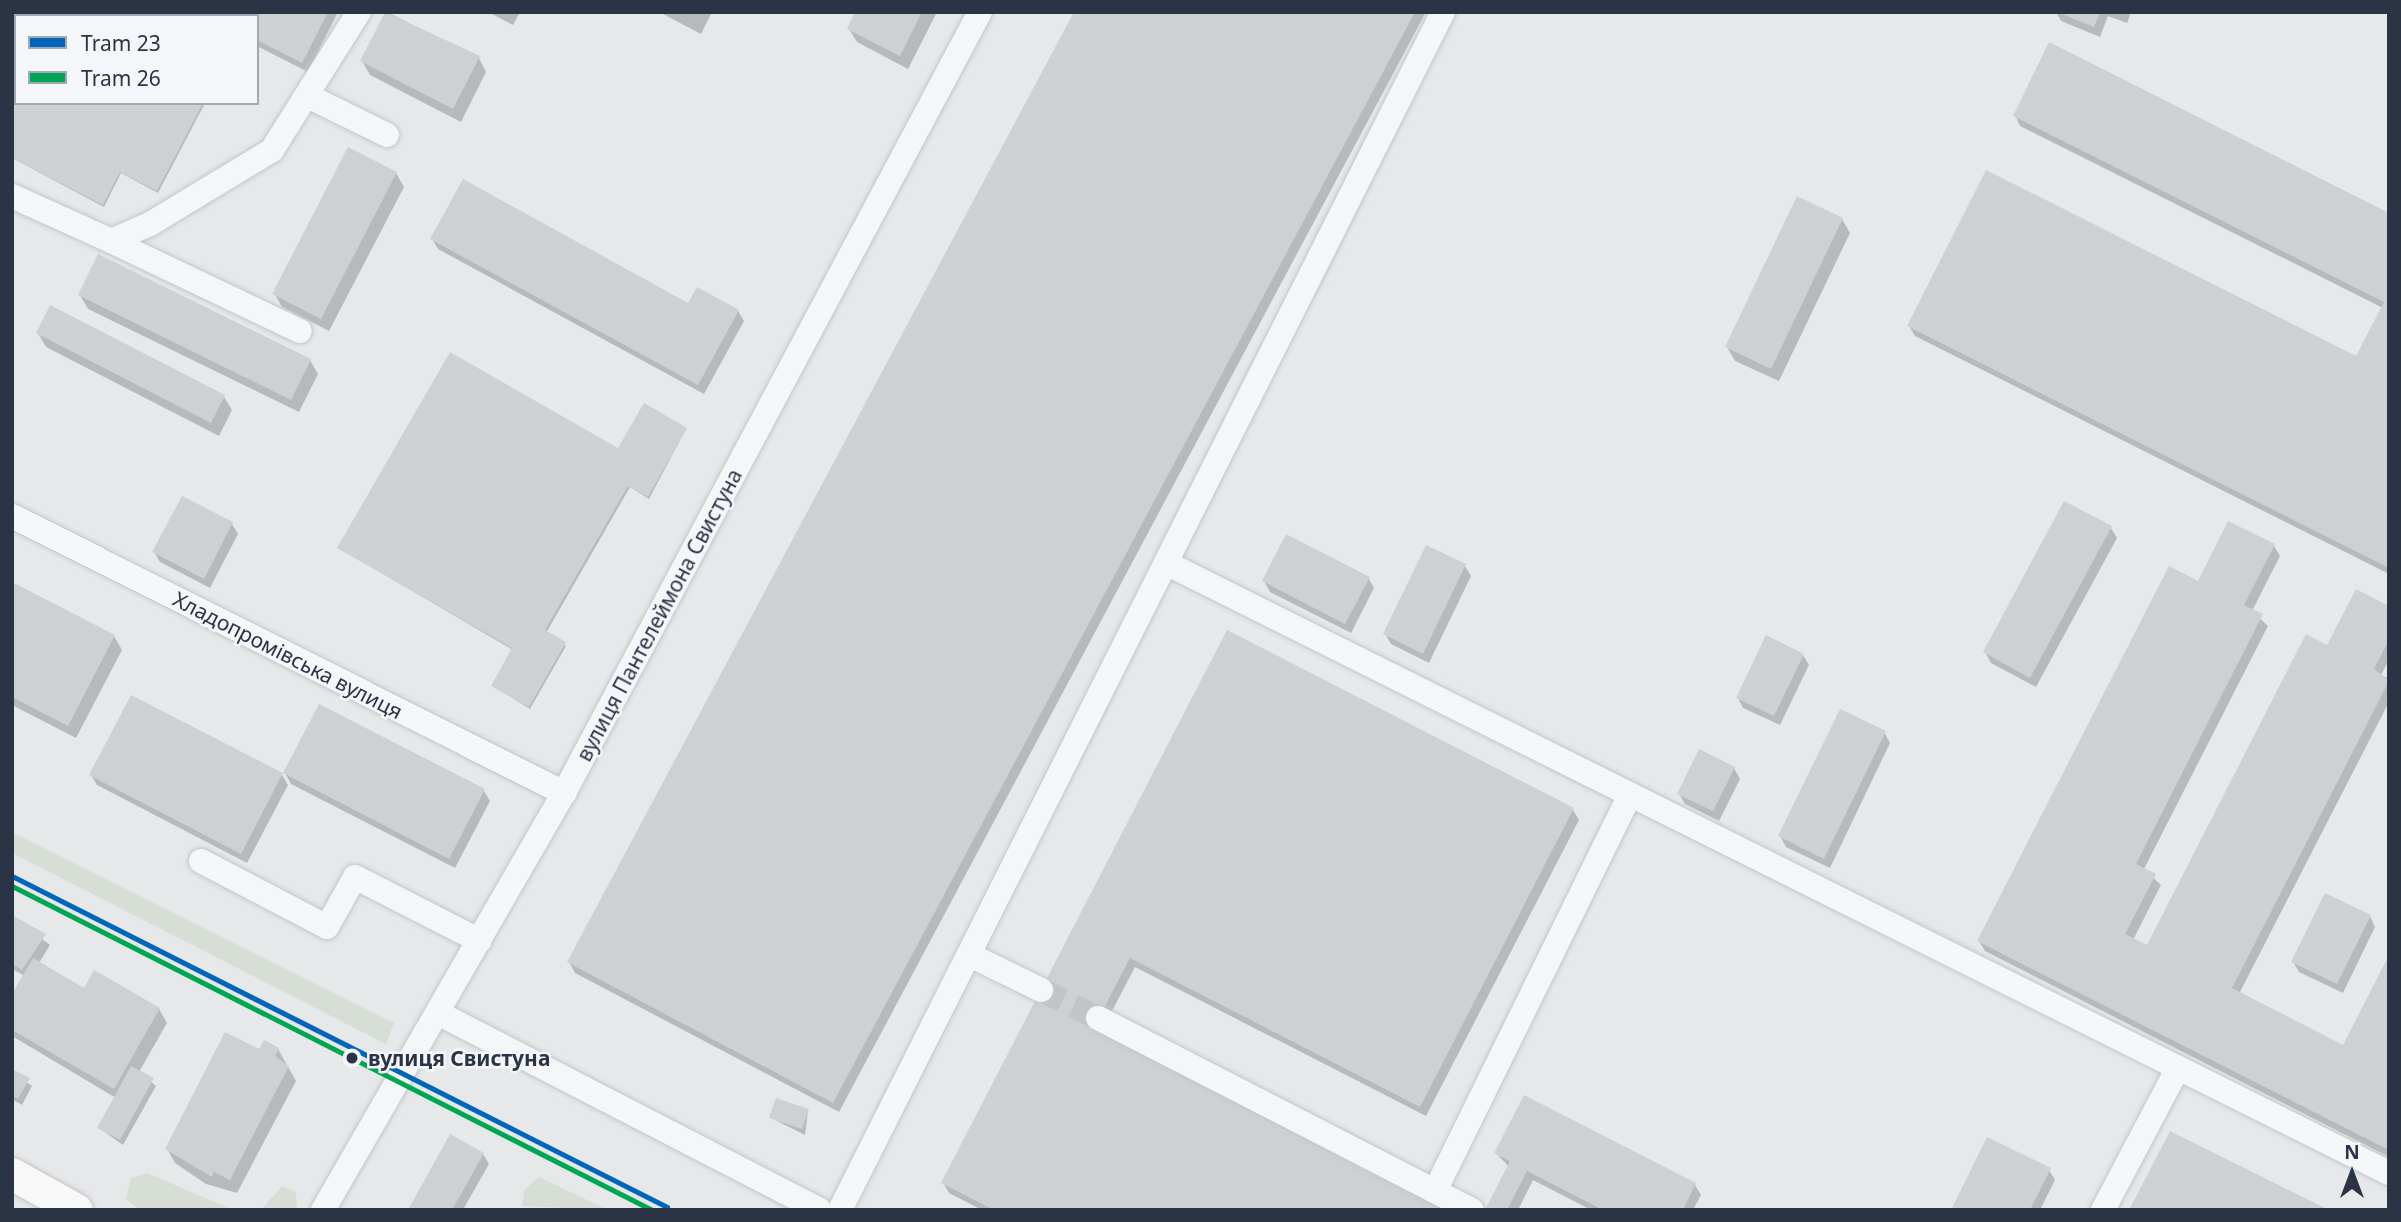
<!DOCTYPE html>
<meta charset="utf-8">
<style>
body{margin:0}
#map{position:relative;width:2401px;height:1222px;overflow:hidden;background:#e6e8ea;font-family:"Noto Sans",sans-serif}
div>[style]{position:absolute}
.green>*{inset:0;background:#d6ded6}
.shadow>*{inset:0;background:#0003}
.building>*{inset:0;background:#ced0d3}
.minor-tunnel>*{height:24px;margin-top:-12px;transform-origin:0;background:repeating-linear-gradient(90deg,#c1c4c9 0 24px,transparent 0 36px)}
.roads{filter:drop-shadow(0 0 2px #c4c6c8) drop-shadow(0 0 2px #c4c6c8)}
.minor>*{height:24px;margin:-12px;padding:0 12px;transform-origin:12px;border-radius:12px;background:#f5f6f7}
.major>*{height:32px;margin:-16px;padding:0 16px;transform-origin:16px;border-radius:16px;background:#f8f8f8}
.tram-1>*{height:5px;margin:-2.5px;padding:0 2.5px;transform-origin:2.5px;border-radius:2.5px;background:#0065bd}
.tram-2>*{height:5px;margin:-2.5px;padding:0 2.5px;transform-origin:2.5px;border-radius:2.5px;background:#00a651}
.dots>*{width:19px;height:19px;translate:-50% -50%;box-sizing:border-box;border:4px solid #f4f6f9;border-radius:50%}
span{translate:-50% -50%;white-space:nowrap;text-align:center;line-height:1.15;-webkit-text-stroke:5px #f4f6f9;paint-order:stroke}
.street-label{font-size:21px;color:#2b3445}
.stop-label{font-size:21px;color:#2b3445;font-weight:700}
.left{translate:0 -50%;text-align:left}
.frame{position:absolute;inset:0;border:14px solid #2b3445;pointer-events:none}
.legend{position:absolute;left:14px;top:14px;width:245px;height:91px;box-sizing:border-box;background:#f4f6f9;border:2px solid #a4a8b1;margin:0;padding:9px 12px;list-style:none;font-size:21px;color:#2b3445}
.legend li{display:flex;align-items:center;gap:14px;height:35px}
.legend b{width:35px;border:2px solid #a4a8b1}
.north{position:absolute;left:2317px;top:1138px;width:70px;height:70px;-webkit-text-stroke:5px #f4f6f9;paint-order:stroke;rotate:0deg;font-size:19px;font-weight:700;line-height:28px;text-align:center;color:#2b3445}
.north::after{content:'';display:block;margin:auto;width:24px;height:32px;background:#2b3445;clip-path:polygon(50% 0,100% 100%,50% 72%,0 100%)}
</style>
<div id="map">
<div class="green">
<i style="clip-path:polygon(12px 832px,394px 1023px,386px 1044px,12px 853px)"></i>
<i style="clip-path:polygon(147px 1173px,233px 1210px,140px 1210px,126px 1200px,131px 1178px)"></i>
<i style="clip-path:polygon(539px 1177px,608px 1210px,522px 1206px,524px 1190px)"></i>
<i style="clip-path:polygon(282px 1186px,296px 1192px,297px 1210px,261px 1210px)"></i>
</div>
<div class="shadow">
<i style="clip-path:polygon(12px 12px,163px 16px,16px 16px,16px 103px,205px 103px,158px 193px,121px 173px,104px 207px,12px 158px)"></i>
<i style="clip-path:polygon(192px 12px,338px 12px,308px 72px,257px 46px,257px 16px)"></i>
<i style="clip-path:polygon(387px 12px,479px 58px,486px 72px,461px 122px,370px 75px,362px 61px)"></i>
<i style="clip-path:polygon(488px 12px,520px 12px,513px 25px)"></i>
<i style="clip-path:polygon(659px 12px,712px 12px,701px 34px)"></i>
<i style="clip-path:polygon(857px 12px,937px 12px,908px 69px,857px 42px,849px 29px)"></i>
<i style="clip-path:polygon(1076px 12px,1426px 12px,839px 1112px,575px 973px,569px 962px)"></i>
<i style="clip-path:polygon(2056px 12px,2131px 12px,2127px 23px,2108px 16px,2100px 37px,2061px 21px)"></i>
<i style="clip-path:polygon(2015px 115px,2389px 215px,2389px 574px,1915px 336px,1909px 326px,2357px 358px,2383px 308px,2020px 126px)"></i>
<i style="clip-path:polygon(396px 173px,404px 187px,329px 331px,282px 307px,274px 293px)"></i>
<i style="clip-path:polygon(1842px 219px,1850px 233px,1779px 381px,1735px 361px,1727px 347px)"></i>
<i style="clip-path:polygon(432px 239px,689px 305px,738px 311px,744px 321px,704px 394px,438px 249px)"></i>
<i style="clip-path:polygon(80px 295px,310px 360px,318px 374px,299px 412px,88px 309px)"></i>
<i style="clip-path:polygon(38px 333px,224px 397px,232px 410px,219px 436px,46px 347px)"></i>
<i style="clip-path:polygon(686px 429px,649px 499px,630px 487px,546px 633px,566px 646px,530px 709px,493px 686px,513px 650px,339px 548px)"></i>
<i style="clip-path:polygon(232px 524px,238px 534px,210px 588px,160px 562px,154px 552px)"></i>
<i style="clip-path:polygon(2111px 528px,2117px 538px,2036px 687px,1991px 663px,1985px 652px)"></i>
<i style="clip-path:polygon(2274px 546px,2280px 556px,2252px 611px,2268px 626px,2144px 869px,2161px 885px,2133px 940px,2148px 947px,2389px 608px,2389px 660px,2381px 675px,2389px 679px,2389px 702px,2239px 994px,2344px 1047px,2389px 959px,2389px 1157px,1985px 951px,1979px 941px,2198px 583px)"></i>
<i style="clip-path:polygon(1465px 566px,1471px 576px,1429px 663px,1391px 644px,1385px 634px)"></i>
<i style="clip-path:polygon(1368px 578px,1374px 588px,1351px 633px,1270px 592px,1264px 581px)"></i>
<i style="clip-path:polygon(12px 584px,114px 636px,122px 650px,76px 738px,12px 705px)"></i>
<i style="clip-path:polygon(1228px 632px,1573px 810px,1579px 820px,1426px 1116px,1135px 967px,1100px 1034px,1442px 1210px,982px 1210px,949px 1193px,943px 1183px)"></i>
<i style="clip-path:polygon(1803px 655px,1809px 665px,1780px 725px,1743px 708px,1738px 698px)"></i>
<i style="clip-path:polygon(1884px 732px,1890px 743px,1830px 868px,1786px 847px,1780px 836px)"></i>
<i style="clip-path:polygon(1734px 768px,1740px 779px,1719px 821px,1685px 804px,1679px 794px)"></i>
<i style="clip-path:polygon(285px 773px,484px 791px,490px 801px,455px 868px,291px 784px)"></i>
<i style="clip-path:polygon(91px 775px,282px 775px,288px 785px,247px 863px,97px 785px)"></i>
<i style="clip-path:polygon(2370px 916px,2375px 927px,2343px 993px,2299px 972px,2293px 962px)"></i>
<i style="clip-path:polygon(12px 917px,50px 945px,39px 963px,84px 990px,159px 1009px,167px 1023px,139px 1072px,156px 1086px,123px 1145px,99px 1128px,116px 1098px,12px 1036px,12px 998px,25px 976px,12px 969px)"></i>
<i style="clip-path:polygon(278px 1049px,296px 1081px,237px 1193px,206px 1184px,175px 1163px,167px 1149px,260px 1051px)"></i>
<i style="clip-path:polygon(12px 1071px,32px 1086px,22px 1105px,12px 1099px)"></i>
<i style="clip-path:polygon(808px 1111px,805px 1135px,771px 1118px)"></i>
<i style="clip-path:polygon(1496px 1153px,1695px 1185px,1701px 1195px,1693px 1210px,1591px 1210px,1533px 1180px,1518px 1210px,1487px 1210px,1509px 1167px)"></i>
<i style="clip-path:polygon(483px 1154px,489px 1164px,463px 1210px,410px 1210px)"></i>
<i style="clip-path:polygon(2049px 1170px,2055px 1180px,2040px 1210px,1953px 1210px)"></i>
</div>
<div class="building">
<i style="clip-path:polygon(12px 12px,167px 16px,16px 16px,16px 103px,203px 103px,157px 191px,120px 172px,103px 205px,12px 158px)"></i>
<i style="clip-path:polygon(204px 12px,328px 12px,302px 63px,257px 40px,257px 16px)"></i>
<i style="clip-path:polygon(385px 12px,480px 56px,453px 109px,360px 61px)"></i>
<i style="clip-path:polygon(855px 12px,922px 12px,900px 56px,847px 29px)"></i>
<i style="clip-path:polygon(1074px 12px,1415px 12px,833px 1103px,567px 962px)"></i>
<i style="clip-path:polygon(2057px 12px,2100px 12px,2094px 27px)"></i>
<i style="clip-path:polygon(2049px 42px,2389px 213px,2389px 568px,1907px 326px,1986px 170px,2356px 356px,2384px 302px,2013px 116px)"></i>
<i style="clip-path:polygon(348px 147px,397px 172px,321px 319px,272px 294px)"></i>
<i style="clip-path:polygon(463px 179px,688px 303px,697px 287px,739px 310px,698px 385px,430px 239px)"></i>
<i style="clip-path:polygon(1797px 196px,1843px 218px,1771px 369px,1725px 347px)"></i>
<i style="clip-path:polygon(98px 254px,311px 359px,291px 400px,78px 295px)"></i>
<i style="clip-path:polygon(50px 305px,225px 395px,211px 423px,36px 333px)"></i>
<i style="clip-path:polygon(450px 352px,618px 448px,644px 403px,687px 428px,648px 497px,628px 486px,545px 630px,566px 642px,529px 707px,491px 686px,512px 648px,337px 548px)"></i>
<i style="clip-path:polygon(182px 496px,233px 522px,204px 579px,152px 552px)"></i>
<i style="clip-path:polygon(2064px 501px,2112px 526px,2030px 678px,1983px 652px)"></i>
<i style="clip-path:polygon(2228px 521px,2275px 544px,2244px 605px,2263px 614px,2136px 864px,2156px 874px,2125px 934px,2147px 945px,2306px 634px,2327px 645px,2356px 589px,2389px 606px,2389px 640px,2374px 669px,2389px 681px,2232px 988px,2343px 1045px,2389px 955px,2389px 1150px,1977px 941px,2169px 566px,2198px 581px)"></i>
<i style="clip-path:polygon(1286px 534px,1370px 577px,1345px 624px,1262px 581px)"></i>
<i style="clip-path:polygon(1426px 545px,1466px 564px,1423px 654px,1383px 634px)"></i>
<i style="clip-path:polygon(12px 582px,115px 635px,68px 726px,12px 697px)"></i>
<i style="clip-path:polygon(1227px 630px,1574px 808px,1420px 1107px,1130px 958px,1093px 1029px,1445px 1210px,994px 1210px,941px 1183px)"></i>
<i style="clip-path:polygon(1766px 635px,1804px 654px,1774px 716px,1736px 698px)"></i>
<i style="clip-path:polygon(131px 695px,283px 773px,241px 854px,89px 775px)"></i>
<i style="clip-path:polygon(319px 704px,485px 789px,449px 859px,283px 773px)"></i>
<i style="clip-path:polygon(1840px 709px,1886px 731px,1824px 859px,1778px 836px)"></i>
<i style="clip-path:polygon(1699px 749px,1735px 767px,1713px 811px,1677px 794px)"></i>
<i style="clip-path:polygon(2325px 893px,2371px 915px,2337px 984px,2291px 962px)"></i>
<i style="clip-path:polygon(12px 915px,46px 934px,22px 970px,12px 964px)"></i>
<i style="clip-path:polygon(33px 958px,84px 988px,94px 970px,160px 1008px,114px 1089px,12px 1030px,12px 994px)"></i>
<i style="clip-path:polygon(225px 1032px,259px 1049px,264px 1040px,279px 1048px,275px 1056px,289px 1066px,230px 1180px,214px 1172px,212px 1177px,165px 1149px)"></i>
<i style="clip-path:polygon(131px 1066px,154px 1078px,120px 1140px,97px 1128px)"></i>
<i style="clip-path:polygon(12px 1069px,30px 1078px,18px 1099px,12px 1096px)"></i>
<i style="clip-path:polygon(1524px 1095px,1696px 1183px,1683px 1210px,1603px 1210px,1527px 1171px,1507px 1210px,1485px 1210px,1510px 1161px,1494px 1153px)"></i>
<i style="clip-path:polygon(776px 1098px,809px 1109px,802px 1129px,769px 1118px)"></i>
<i style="clip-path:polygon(2170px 1131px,2329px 1210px,2129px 1210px)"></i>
<i style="clip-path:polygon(450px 1134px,484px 1153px,452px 1210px,408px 1210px)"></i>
<i style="clip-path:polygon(1987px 1137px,2051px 1168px,2030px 1210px,1951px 1210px)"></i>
</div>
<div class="minor-tunnel">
<i style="left:1041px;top:990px;width:64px;rotate:26.2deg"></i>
</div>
<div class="roads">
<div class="minor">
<i style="left:308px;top:96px;width:88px;rotate:26.3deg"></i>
<i style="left:12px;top:196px;width:109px;rotate:24.4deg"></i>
<i style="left:111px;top:241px;width:43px;rotate:-23.6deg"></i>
<i style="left:150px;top:224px;width:143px;rotate:-31.2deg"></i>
<i style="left:272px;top:150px;width:163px;rotate:-57.8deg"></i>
<i style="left:111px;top:241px;width:209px;rotate:25.5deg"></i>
<i style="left:12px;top:516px;width:618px;rotate:26.65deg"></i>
<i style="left:1166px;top:563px;width:1367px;rotate:26.51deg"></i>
<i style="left:201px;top:861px;width:142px;rotate:27.6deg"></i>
<i style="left:327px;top:927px;width:57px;rotate:-60.8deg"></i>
<i style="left:355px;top:877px;width:140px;rotate:27.1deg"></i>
<i style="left:972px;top:956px;width:77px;rotate:26.2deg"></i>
<i style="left:438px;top:1013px;width:429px;rotate:27.3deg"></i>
<i style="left:1098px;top:1018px;width:420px;rotate:27.2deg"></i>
<i style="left:1435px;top:1191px;width:442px;rotate:-63.8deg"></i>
<i style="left:323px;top:1210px;width:482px;rotate:-60deg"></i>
<i style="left:564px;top:793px;width:885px;rotate:-61.96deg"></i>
<i style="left:840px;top:1210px;width:1341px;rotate:-63.28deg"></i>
<i style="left:2103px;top:1210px;width:161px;rotate:-62.2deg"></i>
</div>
<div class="major">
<i style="left:12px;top:1174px;width:74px;rotate:29deg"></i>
</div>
</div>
<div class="tram-1">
<i style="left:12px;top:876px;width:734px;rotate:26.81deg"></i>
</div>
<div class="tram-2">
<i style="left:12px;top:886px;width:717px;rotate:26.85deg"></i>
</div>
<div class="dots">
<i style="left:352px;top:1058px;background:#2b3445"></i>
</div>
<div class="street-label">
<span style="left:659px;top:615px;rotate:-62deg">вулиця Пантелеймона Свистуна</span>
<span style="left:288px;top:655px;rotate:27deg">Хладопромівська вулиця</span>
</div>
<div class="stop-label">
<span class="left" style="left:368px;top:1058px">вулиця Свистуна</span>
</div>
<div class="frame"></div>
<ul class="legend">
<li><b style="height:9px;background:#0065bd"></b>Tram 23</li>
<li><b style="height:9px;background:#00a651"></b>Tram 26</li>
</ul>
<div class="north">N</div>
</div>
